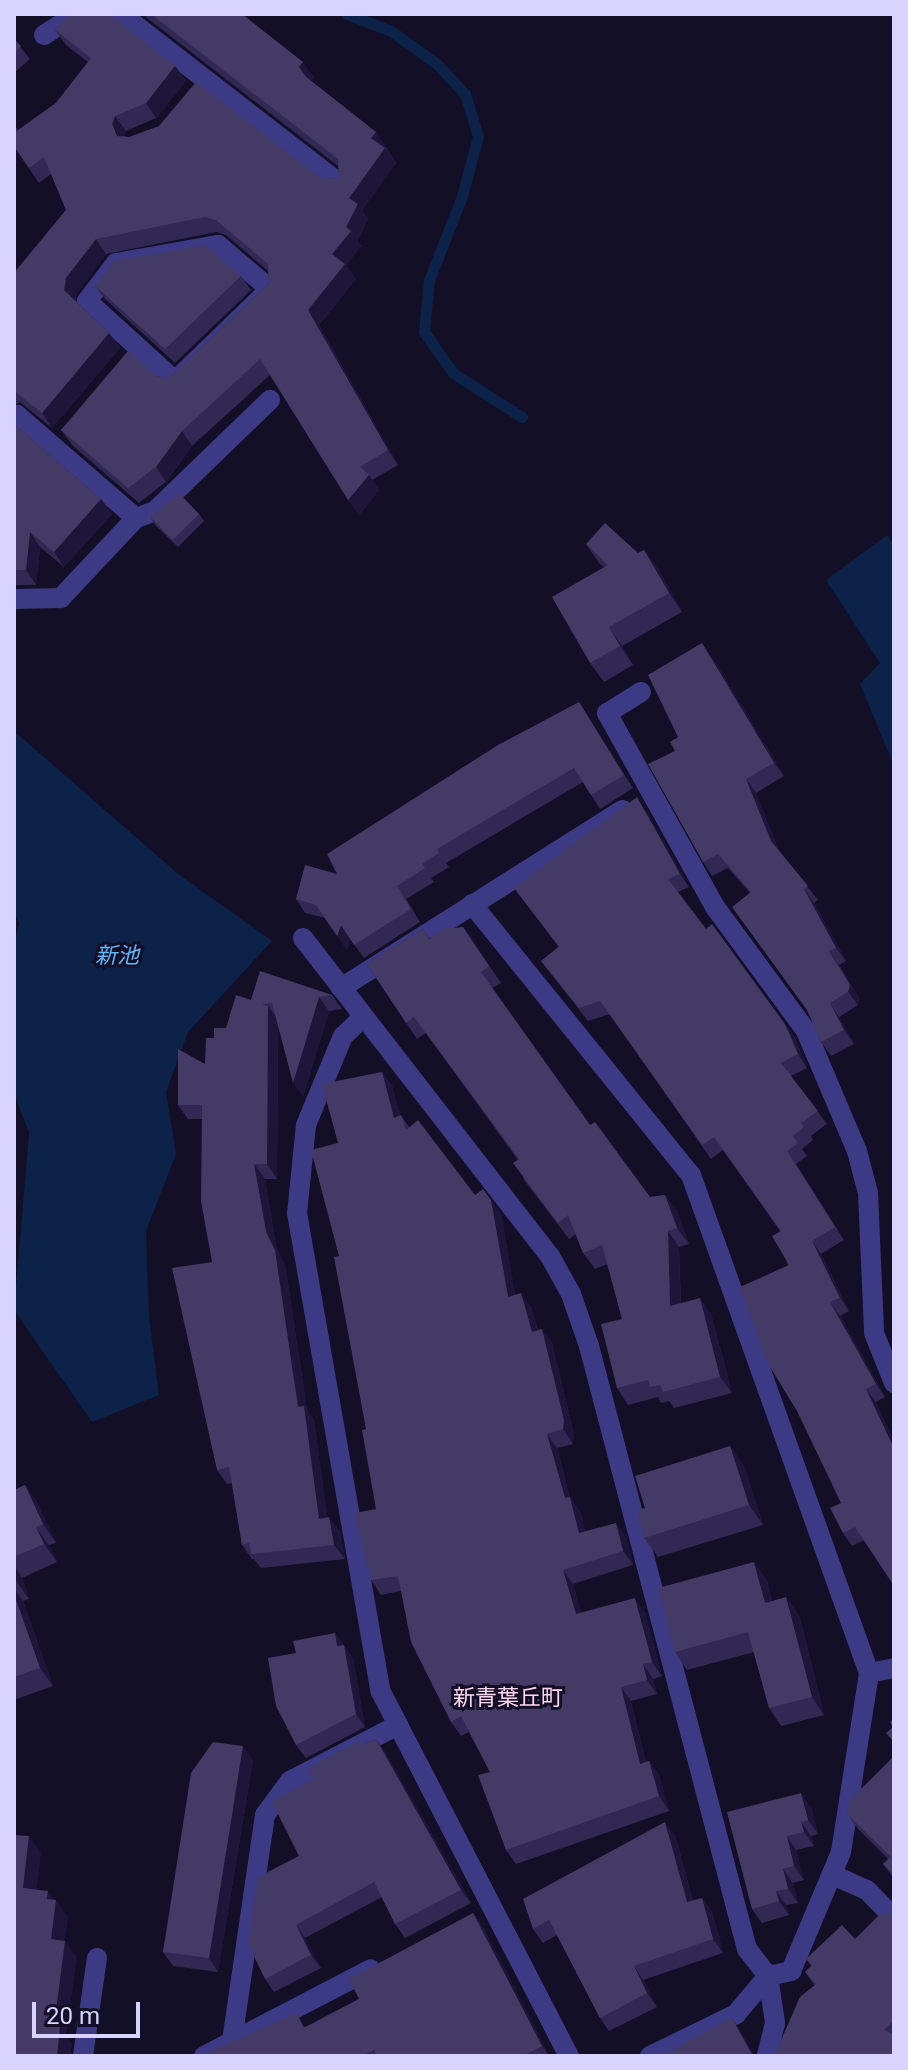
<!DOCTYPE html>
<meta charset="utf-8">
<style>
body{margin:0}
#map{position:relative;width:908px;height:2070px;overflow:hidden;background:#130f26;font-family:Roboto,"Noto Sans JP",sans-serif}
div>[style]{position:absolute}
.water>*{inset:0;background:#0c2248}
.stream>*{height:11px;margin:-5.5px;padding:0 5.5px;transform-origin:5.5px;border-radius:5.5px;background:#0c2248}
.minor>*{height:20px;margin:-10px;padding:0 10px;transform-origin:10px;border-radius:10px;background:#3d3a85}
.tertiary>*{height:20px;margin:-10px;padding:0 10px;transform-origin:10px;border-radius:10px;background:#3d3a85}
.wall>*{inset:0;background:#312854}
.shaded-wall>*{inset:0;background:#1d163a}
.building>*{inset:0;background:#433a66}
span{translate:-50% -50%;white-space:nowrap;text-align:center;line-height:1.15;-webkit-text-stroke:6px #130f26;paint-order:stroke}
.water-label{font-size:22px;color:#62b6ff;font-style:italic}
.neighbourhood-label{font-size:22px;color:#ffd6f0}
.frame{position:absolute;inset:0;border:16px solid #d9d4ff;pointer-events:none}
.scale{position:absolute;left:32px;top:2002px;width:108px;height:36px;box-sizing:border-box;border:4px solid #d9d4ff;border-top:0;padding-left:10px;font-size:24px;line-height:28px;white-space:nowrap;color:#d9d4ff;-webkit-text-stroke:6px #130f26;paint-order:stroke}
</style>
<div id="map">
<div class="water">
<i style="clip-path:polygon(887px 535px,894px 545px,894px 766px,860px 684px,880px 663px,826px 580px)"></i>
<i style="clip-path:polygon(14px 731px,177px 873px,272px 941px,188px 1032px,166px 1092px,176px 1154px,146px 1231px,149px 1317px,159px 1395px,92px 1422px,14px 1310px,29px 1133px,14px 1093px,14px 946px,19px 923px,14px 912px)"></i>
</div>
<div class="stream">
<i style="left:347px;top:14px;width:47px;rotate:21.1deg"></i>
<i style="left:391px;top:31px;width:57px;rotate:35.7deg"></i>
<i style="left:437px;top:64px;width:41px;rotate:47deg"></i>
<i style="left:465px;top:94px;width:44px;rotate:72.8deg"></i>
<i style="left:478px;top:136px;width:62px;rotate:104.9deg"></i>
<i style="left:462px;top:196px;width:90px;rotate:111.4deg"></i>
<i style="left:429px;top:280px;width:52px;rotate:95.5deg"></i>
<i style="left:424px;top:332px;width:50px;rotate:54.7deg"></i>
<i style="left:453px;top:373px;width:82px;rotate:32.5deg"></i>
</div>
<div class="minor">
<i style="left:121px;top:14px;width:277px;rotate:37.8deg"></i>
<i style="left:44px;top:35px;width:38px;rotate:-33deg"></i>
<i style="left:218px;top:245px;width:68px;rotate:40.2deg"></i>
<i style="left:270px;top:289px;width:132px;rotate:135.9deg"></i>
<i style="left:175px;top:381px;width:119px;rotate:-137.7deg"></i>
<i style="left:87px;top:301px;width:48px;rotate:-52.7deg"></i>
<i style="left:116px;top:263px;width:104px;rotate:-10deg"></i>
<i style="left:14px;top:420px;width:6px;rotate:-59deg"></i>
<i style="left:17px;top:415px;width:157px;rotate:40.9deg"></i>
<i style="left:136px;top:518px;width:110px;rotate:133.2deg"></i>
<i style="left:61px;top:598px;width:47px;rotate:178.8deg"></i>
<i style="left:136px;top:518px;width:20px;rotate:-20deg"></i>
<i style="left:155px;top:511px;width:160px;rotate:-44deg"></i>
<i style="left:641px;top:692px;width:40px;rotate:148deg"></i>
<i style="left:607px;top:713px;width:222px;rotate:60.9deg"></i>
<i style="left:715px;top:907px;width:154px;rotate:53.7deg"></i>
<i style="left:806px;top:1031px;width:130px;rotate:67deg"></i>
<i style="left:857px;top:1151px;width:43px;rotate:75.3deg"></i>
<i style="left:868px;top:1193px;width:140px;rotate:87.5deg"></i>
<i style="left:874px;top:1333px;width:54px;rotate:68.2deg"></i>
<i style="left:472px;top:904px;width:348px;rotate:51.1deg"></i>
<i style="left:691px;top:1175px;width:529px;rotate:70.33deg"></i>
<i style="left:303px;top:938px;width:403px;rotate:52.2deg"></i>
<i style="left:550px;top:1256px;width:43px;rotate:61.1deg"></i>
<i style="left:571px;top:1294px;width:55px;rotate:70.9deg"></i>
<i style="left:589px;top:1346px;width:623px;rotate:75.32deg"></i>
<i style="left:747px;top:1949px;width:34px;rotate:52deg"></i>
<i style="left:768px;top:1976px;width:48px;rotate:81.5deg"></i>
<i style="left:775px;top:2023px;width:34px;rotate:104deg"></i>
<i style="left:341px;top:988px;width:333px;rotate:-32.3deg"></i>
<i style="left:363px;top:1017px;width:28px;rotate:136deg"></i>
<i style="left:343px;top:1036px;width:96px;rotate:112.6deg"></i>
<i style="left:306px;top:1125px;width:88px;rotate:95.8deg"></i>
<i style="left:297px;top:1213px;width:486px;rotate:80.1deg"></i>
<i style="left:381px;top:1692px;width:410px;rotate:62.7deg"></i>
<i style="left:833px;top:1875px;width:37px;rotate:24deg"></i>
<i style="left:867px;top:1890px;width:39px;rotate:46deg"></i>
<i style="left:232px;top:2041px;width:228px;rotate:-81.7deg"></i>
<i style="left:265px;top:1815px;width:42px;rotate:-53.7deg"></i>
<i style="left:290px;top:1781px;width:122px;rotate:-27.4deg"></i>
<i style="left:83px;top:2056px;width:99px;rotate:-81.9deg"></i>
<i style="left:204px;top:2056px;width:188px;rotate:-27.5deg"></i>
</div>
<div class="tertiary">
<i style="left:650px;top:2056px;width:96px;rotate:-26deg"></i>
<i style="left:736px;top:2014px;width:50px;rotate:-49.9deg"></i>
<i style="left:768px;top:1976px;width:24px;rotate:-12deg"></i>
<i style="left:791px;top:1971px;width:129px;rotate:-67.2deg"></i>
<i style="left:841px;top:1852px;width:181px;rotate:-81.1deg"></i>
<i style="left:869px;top:1673px;width:25px;rotate:-11deg"></i>
</div>
<div class="wall">
<i style="clip-path:polygon(142px 14px,242px 14px,314px 77px,311px 81px,376px 132px,396px 163px,362px 210px,368px 219px,357px 241px,361px 246px,346px 265px,356px 279px,319px 325px,398px 465px,372px 480px,379px 490px,359px 515px,270px 375px,192px 446px,166px 482px,139px 503px,72px 445px,61px 430px,156px 376px,169px 378px,269px 283px,268px 271px,226px 235px,216px 232px,106px 254px,77px 293px,75px 300px,109px 333px,120px 348px,52px 428px,20px 402px,14px 406px,14px 273px,66px 210px,51px 174px,39px 183px,15px 148px,14px 149px,14px 125px,18px 130px,56px 103px,88px 62px,66px 45px,55px 30px,83px 17px,175px 66px,186px 81px,156px 118px,126px 131px,123px 136px,322px 179px,339px 178px,338px 166px)"></i>
<i style="clip-path:polygon(14px 39px,30px 59px,14px 73px)"></i>
<i style="clip-path:polygon(241px 276px,251px 290px,175px 363px,105px 299px,95px 286px)"></i>
<i style="clip-path:polygon(14px 424px,101px 499px,112px 514px,64px 567px,40px 547px,36px 585px,14px 585px)"></i>
<i style="clip-path:polygon(199px 514px,204px 521px,178px 547px,155px 525px,150px 517px)"></i>
<i style="clip-path:polygon(586px 544px,638px 553px,644px 550px,658px 569px,682px 612px,622px 646px,633px 665px,604px 682px,590px 663px,604px 567px,599px 563px)"></i>
<i style="clip-path:polygon(712px 657px,784px 776px,756px 793px,779px 851px,818px 900px,814px 903px,846px 961px,839px 965px,859px 998px,858px 1005px,839px 1017px,854px 1044px,831px 1056px,821px 1042px,808px 1011px,750px 893px,728px 868px,712px 876px,703px 862px,675px 751px)"></i>
<i style="clip-path:polygon(579px 702px,633px 788px,600px 809px,583px 782px,446px 863px,449px 867px,431px 878px,434px 882px,406px 899px,420px 922px,364px 958px,350px 939px,347px 950px,325px 918px,305px 913px,296px 899px,337px 874px)"></i>
<i style="clip-path:polygon(646px 811px,689px 887px,678px 892px,706px 929px,795px 1037px,807px 1068px,791px 1076px,827px 1124px,811px 1136px,813px 1140px,802px 1149px,807px 1156px,796px 1164px,844px 1240px,821px 1254px,849px 1311px,840px 1316px,885px 1397px,876px 1402px,864px 1540px,852px 1546px,843px 1533px,841px 1503px,780px 1231px,723px 1150px,711px 1159px,610px 1014px,588px 1021px,541px 961px,558px 947px)"></i>
<i style="clip-path:polygon(463px 927px,501px 983px,492px 988px,590px 1125px,650px 1197px,665px 1195px,677px 1211px,689px 1244px,679px 1247px,681px 1303px,711px 1314px,732px 1393px,674px 1408px,669px 1401px,661px 1403px,658px 1397px,628px 1405px,617px 1388px,622px 1319px,608px 1264px,595px 1269px,583px 1253px,576px 1234px,569px 1239px,524px 1180px,518px 1160px,426px 1033px,417px 1039px,367px 964px,423px 929px,429px 938px)"></i>
<i style="clip-path:polygon(332px 995px,342px 1009px,329px 1011px,303px 1097px,278px 1027px,277px 1179px,265px 1179px,276px 1247px,285px 1264px,307px 1410px,314px 1420px,327px 1517px,340px 1531px,345px 1559px,261px 1568px,254px 1559px,252px 1559px,242px 1545px,232px 1483px,227px 1484px,217px 1470px,212px 1262px,202px 1119px,188px 1119px,178px 1105px,205px 1064px,214px 1038px,226px 1028px,251px 1000px)"></i>
<i style="clip-path:polygon(382px 1072px,392px 1086px,400px 1116px,401px 1115px,409px 1127px,475px 1195px,501px 1214px,515px 1295px,531px 1307px,538px 1330px,542px 1329px,552px 1343px,574px 1434px,573px 1444px,557px 1448px,570px 1498px,580px 1511px,585px 1531px,626px 1537px,633px 1565px,573px 1584px,581px 1613px,645px 1612px,662px 1676px,653px 1679px,657px 1694px,631px 1701px,646px 1762px,649px 1761px,659px 1775px,669px 1811px,516px 1864px,506px 1850px,490px 1772px,469px 1732px,461px 1736px,451px 1722px,401px 1591px,381px 1595px,371px 1580px,376px 1509px,366px 1429px,339px 1256px,338px 1143px)"></i>
<i style="clip-path:polygon(730px 1446px,744px 1466px,763px 1525px,658px 1557px,644px 1538px,645px 1508px)"></i>
<i style="clip-path:polygon(25px 1485px,38px 1504px,56px 1543px,49px 1545px,57px 1562px,22px 1578px,29px 1599px,23px 1601px,53px 1686px,14px 1700px,14px 1490px)"></i>
<i style="clip-path:polygon(767px 1580px,772px 1601px,799px 1615px,824px 1715px,781px 1726px,769px 1708px,754px 1652px,687px 1670px,675px 1652px)"></i>
<i style="clip-path:polygon(335px 1633px,353px 1659px,365px 1727px,306px 1758px,296px 1745px,296px 1653px)"></i>
<i style="clip-path:polygon(376px 1739px,385px 1752px,471px 1903px,405px 1938px,395px 1924px,382px 1897px,305px 1938px,321px 1968px,274px 1992px,265px 1979px,299px 1856px,314px 1779px,363px 1745px)"></i>
<i style="clip-path:polygon(894px 1756px,894px 1879px,883px 1864px,888px 1859px,858px 1829px,847px 1814px)"></i>
<i style="clip-path:polygon(253px 1760px,218px 1972px,173px 1966px,163px 1952px)"></i>
<i style="clip-path:polygon(811px 1807px,818px 1834px,811px 1836px,814px 1846px,796px 1850px,804px 1880px,793px 1883px,798px 1903px,786px 1905px,789px 1915px,762px 1923px,752px 1909px,727px 1812px)"></i>
<i style="clip-path:polygon(675px 1835px,693px 1901px,702px 1898px,712px 1912px,723px 1953px,643px 1980px,657px 2007px,609px 2031px,600px 2018px,557px 1935px,543px 1943px,533px 1929px)"></i>
<i style="clip-path:polygon(894px 1906px,894px 2056px,814px 1985px,805px 1972px,811px 1966px,806px 1959px,855px 1939px,892px 1913px)"></i>
<i style="clip-path:polygon(473px 1913px,483px 1927px,549px 2056px,200px 2056px,307px 2026px,359px 1999px)"></i>
</div>
<div class="shaded-wall">
<i style="clip-path:polygon(303px 62px,314px 77px,310px 82px,299px 67px)"></i>
<i style="clip-path:polygon(175px 66px,186px 81px,156px 118px,146px 103px)"></i>
<i style="clip-path:polygon(115px 116px,126px 131px,122px 139px,117px 136px,112px 124px)"></i>
<i style="clip-path:polygon(376px 132px,386px 147px,382px 153px,371px 138px)"></i>
<i style="clip-path:polygon(385px 148px,396px 163px,362px 210px,368px 219px,357px 241px,361px 246px,346px 265px,356px 279px,319px 325px,398px 465px,388px 450px,308px 310px,332px 254px,346px 227px,349px 198px)"></i>
<i style="clip-path:polygon(96px 239px,106px 254px,77px 293px,75px 305px,64px 290px,66px 278px)"></i>
<i style="clip-path:polygon(109px 333px,120px 348px,52px 428px,42px 413px)"></i>
<i style="clip-path:polygon(182px 431px,192px 446px,166px 482px,156px 467px)"></i>
<i style="clip-path:polygon(369px 475px,379px 490px,359px 515px,348px 500px)"></i>
<i style="clip-path:polygon(101px 499px,112px 514px,64px 567px,54px 552px)"></i>
<i style="clip-path:polygon(30px 532px,40px 547px,36px 585px,26px 570px)"></i>
<i style="clip-path:polygon(644px 550px,658px 569px,682px 612px,669px 593px)"></i>
<i style="clip-path:polygon(609px 627px,622px 646px,633px 665px,620px 646px)"></i>
<i style="clip-path:polygon(702px 643px,712px 657px,784px 776px,774px 763px)"></i>
<i style="clip-path:polygon(579px 702px,588px 716px,633px 788px,624px 775px)"></i>
<i style="clip-path:polygon(746px 779px,756px 793px,781px 855px,771px 841px)"></i>
<i style="clip-path:polygon(637px 797px,646px 811px,689px 887px,680px 874px)"></i>
<i style="clip-path:polygon(804px 889px,814px 903px,846px 961px,836px 948px)"></i>
<i style="clip-path:polygon(341px 925px,350px 938px,347px 950px,337px 936px)"></i>
<i style="clip-path:polygon(829px 951px,859px 998px,858px 1005px,848px 992px)"></i>
<i style="clip-path:polygon(319px 997px,329px 1011px,303px 1097px,293px 1083px)"></i>
<i style="clip-path:polygon(830px 1003px,839px 1017px,854px 1044px,844px 1030px)"></i>
<i style="clip-path:polygon(268px 1006px,278px 1020px,277px 1179px,267px 1164px)"></i>
<i style="clip-path:polygon(785px 1024px,795px 1037px,807px 1068px,798px 1054px)"></i>
<i style="clip-path:polygon(382px 1072px,392px 1086px,404px 1132px,394px 1118px)"></i>
<i style="clip-path:polygon(254px 1164px,265px 1179px,276px 1247px,285px 1264px,307px 1410px,314px 1420px,330px 1533px,319px 1519px)"></i>
<i style="clip-path:polygon(665px 1195px,677px 1211px,689px 1244px,677px 1228px)"></i>
<i style="clip-path:polygon(491px 1200px,501px 1214px,518px 1311px,508px 1297px)"></i>
<i style="clip-path:polygon(668px 1231px,679px 1247px,681px 1322px,670px 1306px)"></i>
<i style="clip-path:polygon(812px 1241px,821px 1254px,849px 1311px,840px 1298px)"></i>
<i style="clip-path:polygon(521px 1293px,531px 1307px,542px 1346px,532px 1332px)"></i>
<i style="clip-path:polygon(700px 1298px,711px 1314px,732px 1393px,720px 1377px)"></i>
<i style="clip-path:polygon(830px 1302px,840px 1316px,885px 1397px,876px 1384px)"></i>
<i style="clip-path:polygon(542px 1329px,552px 1343px,574px 1434px,573px 1444px,563px 1429px)"></i>
<i style="clip-path:polygon(866px 1389px,876px 1402px,894px 1441px,894px 1448px)"></i>
<i style="clip-path:polygon(547px 1434px,557px 1448px,570px 1498px,580px 1511px,589px 1547px,579px 1533px,565px 1498px)"></i>
<i style="clip-path:polygon(730px 1446px,744px 1466px,763px 1525px,749px 1505px)"></i>
<i style="clip-path:polygon(25px 1485px,38px 1504px,56px 1543px,43px 1524px)"></i>
<i style="clip-path:polygon(329px 1517px,340px 1531px,345px 1559px,334px 1545px)"></i>
<i style="clip-path:polygon(616px 1523px,626px 1537px,633px 1565px,623px 1551px)"></i>
<i style="clip-path:polygon(36px 1527px,49px 1545px,57px 1562px,44px 1544px)"></i>
<i style="clip-path:polygon(754px 1562px,767px 1580px,777px 1621px,765px 1603px)"></i>
<i style="clip-path:polygon(14px 1566px,22px 1578px,29px 1599px,16px 1581px)"></i>
<i style="clip-path:polygon(563px 1570px,573px 1584px,586px 1628px,576px 1614px)"></i>
<i style="clip-path:polygon(14px 1588px,23px 1601px,53px 1686px,40px 1668px,14px 1594px)"></i>
<i style="clip-path:polygon(786px 1597px,799px 1615px,824px 1715px,812px 1697px)"></i>
<i style="clip-path:polygon(635px 1598px,645px 1612px,662px 1676px,652px 1662px)"></i>
<i style="clip-path:polygon(335px 1633px,353px 1659px,365px 1727px,356px 1714px,337px 1646px)"></i>
<i style="clip-path:polygon(643px 1664px,653px 1679px,657px 1694px,647px 1680px)"></i>
<i style="clip-path:polygon(621px 1687px,631px 1701px,650px 1778px,640px 1764px)"></i>
<i style="clip-path:polygon(376px 1739px,385px 1752px,471px 1903px,461px 1890px)"></i>
<i style="clip-path:polygon(243px 1746px,253px 1760px,218px 1972px,209px 1958px)"></i>
<i style="clip-path:polygon(649px 1761px,659px 1775px,669px 1811px,659px 1796px)"></i>
<i style="clip-path:polygon(801px 1793px,811px 1807px,818px 1834px,808px 1820px)"></i>
<i style="clip-path:polygon(665px 1822px,675px 1835px,697px 1916px,687px 1902px)"></i>
<i style="clip-path:polygon(801px 1822px,811px 1836px,814px 1846px,804px 1832px)"></i>
<i style="clip-path:polygon(29px 1836px,41px 1853px,35px 1905px,23px 1888px)"></i>
<i style="clip-path:polygon(787px 1836px,796px 1850px,804px 1880px,794px 1866px)"></i>
<i style="clip-path:polygon(783px 1869px,793px 1883px,798px 1903px,788px 1889px)"></i>
<i style="clip-path:polygon(48px 1891px,68px 1917px,63px 1956px,51px 1939px,47px 1899px)"></i>
<i style="clip-path:polygon(776px 1891px,786px 1905px,789px 1915px,779px 1901px)"></i>
<i style="clip-path:polygon(702px 1898px,712px 1912px,723px 1953px,713px 1939px)"></i>
<i style="clip-path:polygon(473px 1913px,483px 1927px,549px 2056px,542px 2046px)"></i>
<i style="clip-path:polygon(296px 1925px,305px 1938px,321px 1968px,311px 1955px)"></i>
<i style="clip-path:polygon(65px 1941px,77px 1957px,66px 2037px,72px 2044px,70px 2056px,57px 2056px,54px 2027px)"></i>
<i style="clip-path:polygon(634px 1966px,643px 1980px,657px 2007px,647px 1993px)"></i>
<i style="clip-path:polygon(732px 2018px,741px 2032px,755px 2056px,753px 2056px)"></i>
</div>
<div class="building">
<i style="clip-path:polygon(69px 14px,80px 14px,83px 17px,85px 14px,102px 14px,105px 16px,107px 14px,109px 14px,175px 66px,146px 103px,115px 116px,112px 124px,117px 136px,129px 137px,159px 126px,196px 82px,322px 179px,339px 178px,338px 159px,151px 14px,242px 14px,303px 62px,299px 67px,305px 76px,376px 132px,371px 138px,385px 148px,349px 198px,358px 204px,346px 227px,351px 231px,332px 254px,345px 264px,308px 310px,388px 450px,360px 467px,369px 475px,348px 500px,260px 359px,182px 431px,156px 467px,128px 488px,61px 430px,128px 351px,156px 376px,169px 378px,269px 283px,268px 264px,216px 220px,205px 217px,96px 239px,66px 278px,64px 290px,109px 333px,42px 413px,14px 391px,14px 273px,66px 210px,44px 157px,29px 168px,14px 146px,14px 133px,56px 103px,91px 58px,55px 30px)"></i>
<i style="clip-path:polygon(14px 39px,21px 46px,14px 53px)"></i>
<i style="clip-path:polygon(205px 245px,241px 276px,165px 349px,95px 286px,114px 261px)"></i>
<i style="clip-path:polygon(14px 424px,101px 499px,54px 552px,30px 532px,26px 570px,14px 570px)"></i>
<i style="clip-path:polygon(179px 493px,199px 514px,173px 540px,150px 517px)"></i>
<i style="clip-path:polygon(605px 523px,638px 553px,644px 550px,669px 593px,609px 627px,620px 646px,590px 663px,552px 597px,608px 565px,586px 544px)"></i>
<i style="clip-path:polygon(702px 643px,774px 763px,746px 779px,771px 841px,808px 886px,804px 889px,836px 948px,829px 951px,850px 985px,848px 992px,830px 1003px,844px 1030px,821px 1042px,807px 1010px,732px 907px,751px 892px,718px 854px,703px 862px,648px 764px,675px 751px,670px 742px,678px 737px,648px 675px)"></i>
<i style="clip-path:polygon(579px 702px,624px 775px,591px 795px,574px 768px,437px 849px,439px 853px,422px 864px,425px 868px,397px 886px,411px 909px,354px 945px,341px 925px,337px 936px,316px 905px,296px 899px,305px 865px,337px 874px,327px 854px,498px 745px)"></i>
<i style="clip-path:polygon(637px 797px,680px 874px,668px 879px,706px 929px,712px 924px,785px 1024px,798px 1054px,781px 1063px,818px 1111px,801px 1123px,804px 1127px,793px 1136px,798px 1143px,787px 1151px,835px 1227px,812px 1241px,840px 1298px,830px 1302px,876px 1384px,866px 1389px,894px 1448px,894px 1586px,855px 1527px,843px 1533px,830px 1508px,841px 1503px,797px 1411px,767px 1362px,740px 1287px,789px 1265px,772px 1236px,781px 1231px,714px 1137px,702px 1145px,600px 1001px,579px 1008px,541px 961px,559px 947px,514px 888px)"></i>
<i style="clip-path:polygon(463px 927px,489px 966px,481px 972px,590px 1125px,595px 1122px,650px 1197px,665px 1195px,677px 1228px,668px 1231px,670px 1306px,700px 1298px,720px 1377px,663px 1392px,660px 1385px,650px 1387px,648px 1380px,617px 1388px,601px 1324px,622px 1319px,602px 1245px,583px 1253px,568px 1215px,558px 1223px,513px 1163px,519px 1159px,414px 1017px,406px 1023px,367px 964px,423px 929px,429px 939px,444px 929px)"></i>
<i style="clip-path:polygon(260px 971px,332px 995px,319px 997px,293px 1083px,272px 1003px,262px 1004px,268px 1006px,267px 1164px,254px 1164px,266px 1232px,275px 1250px,298px 1407px,304px 1406px,319px 1519px,329px 1517px,334px 1545px,251px 1554px,249px 1543px,242px 1545px,229px 1467px,217px 1470px,172px 1268px,212px 1262px,201px 1201px,202px 1105px,178px 1105px,178px 1049px,205px 1064px,206px 1038px,214px 1038px,214px 1028px,226px 1028px,236px 995px,251px 1000px)"></i>
<i style="clip-path:polygon(382px 1072px,394px 1118px,401px 1115px,406px 1130px,418px 1120px,475px 1195px,483px 1189px,491px 1200px,508px 1297px,521px 1293px,532px 1332px,542px 1329px,564px 1420px,563px 1429px,547px 1434px,565px 1498px,570px 1497px,579px 1533px,616px 1523px,623px 1551px,563px 1570px,576px 1614px,635px 1598px,652px 1662px,643px 1664px,647px 1680px,621px 1687px,640px 1764px,649px 1761px,659px 1796px,506px 1850px,478px 1775px,490px 1772px,461px 1716px,451px 1722px,411px 1642px,398px 1576px,371px 1580px,355px 1513px,376px 1509px,362px 1430px,366px 1429px,334px 1257px,339px 1256px,311px 1150px,338px 1143px,322px 1084px)"></i>
<i style="clip-path:polygon(730px 1446px,749px 1505px,644px 1538px,637px 1510px,645px 1508px,635px 1476px)"></i>
<i style="clip-path:polygon(25px 1485px,43px 1524px,36px 1527px,44px 1544px,14px 1557px,14px 1490px)"></i>
<i style="clip-path:polygon(754px 1562px,765px 1603px,786px 1597px,812px 1697px,769px 1708px,748px 1632px,675px 1652px,658px 1588px)"></i>
<i style="clip-path:polygon(14px 1594px,40px 1668px,14px 1677px)"></i>
<i style="clip-path:polygon(335px 1633px,337px 1646px,344px 1645px,356px 1714px,296px 1745px,276px 1706px,268px 1658px,296px 1653px,293px 1641px)"></i>
<i style="clip-path:polygon(894px 1719px,894px 1742px,886px 1733px,893px 1727px,890px 1722px)"></i>
<i style="clip-path:polygon(376px 1739px,461px 1890px,395px 1924px,374px 1882px,296px 1925px,311px 1955px,265px 1979px,248px 1944px,258px 1877px,299px 1856px,272px 1802px,314px 1779px,308px 1768px,360px 1741px,361px 1746px)"></i>
<i style="clip-path:polygon(213px 1742px,243px 1746px,209px 1958px,163px 1952px,191px 1773px)"></i>
<i style="clip-path:polygon(894px 1756px,894px 1874px,883px 1864px,891px 1857px,847px 1814px,850px 1800px)"></i>
<i style="clip-path:polygon(801px 1793px,808px 1820px,801px 1822px,804px 1832px,787px 1836px,794px 1866px,783px 1869px,788px 1889px,776px 1891px,779px 1901px,752px 1909px,727px 1812px)"></i>
<i style="clip-path:polygon(665px 1822px,687px 1902px,702px 1898px,713px 1939px,634px 1966px,647px 1993px,600px 2018px,549px 1920px,533px 1929px,523px 1899px)"></i>
<i style="clip-path:polygon(14px 1835px,29px 1836px,23px 1888px,48px 1891px,47px 1899px,56px 1900px,51px 1939px,65px 1941px,54px 2027px,60px 2027px,57px 2056px,14px 2056px)"></i>
<i style="clip-path:polygon(894px 1906px,894px 2020px,884px 2030px,894px 2034px,894px 2056px,774px 2056px,800px 1997px,816px 1984px,805px 1972px,812px 1965px,806px 1959px,842px 1925px,855px 1939px,879px 1915px,892px 1913px)"></i>
<i style="clip-path:polygon(473px 1913px,542px 2046px,523px 2056px,377px 2056px,374px 2050px,362px 2056px,200px 2056px,297px 2013px,304px 2028px,359px 1999px,349px 1979px)"></i>
<i style="clip-path:polygon(732px 2018px,753px 2056px,662px 2056px)"></i>
</div>
<div class="water-label">
<span style="left:117px;top:956px">新池</span>
</div>
<div class="neighbourhood-label">
<span style="left:508px;top:1698px">新青葉丘町</span>
</div>
<div class="frame"></div>
<div class="scale">20 m</div>
</div>
